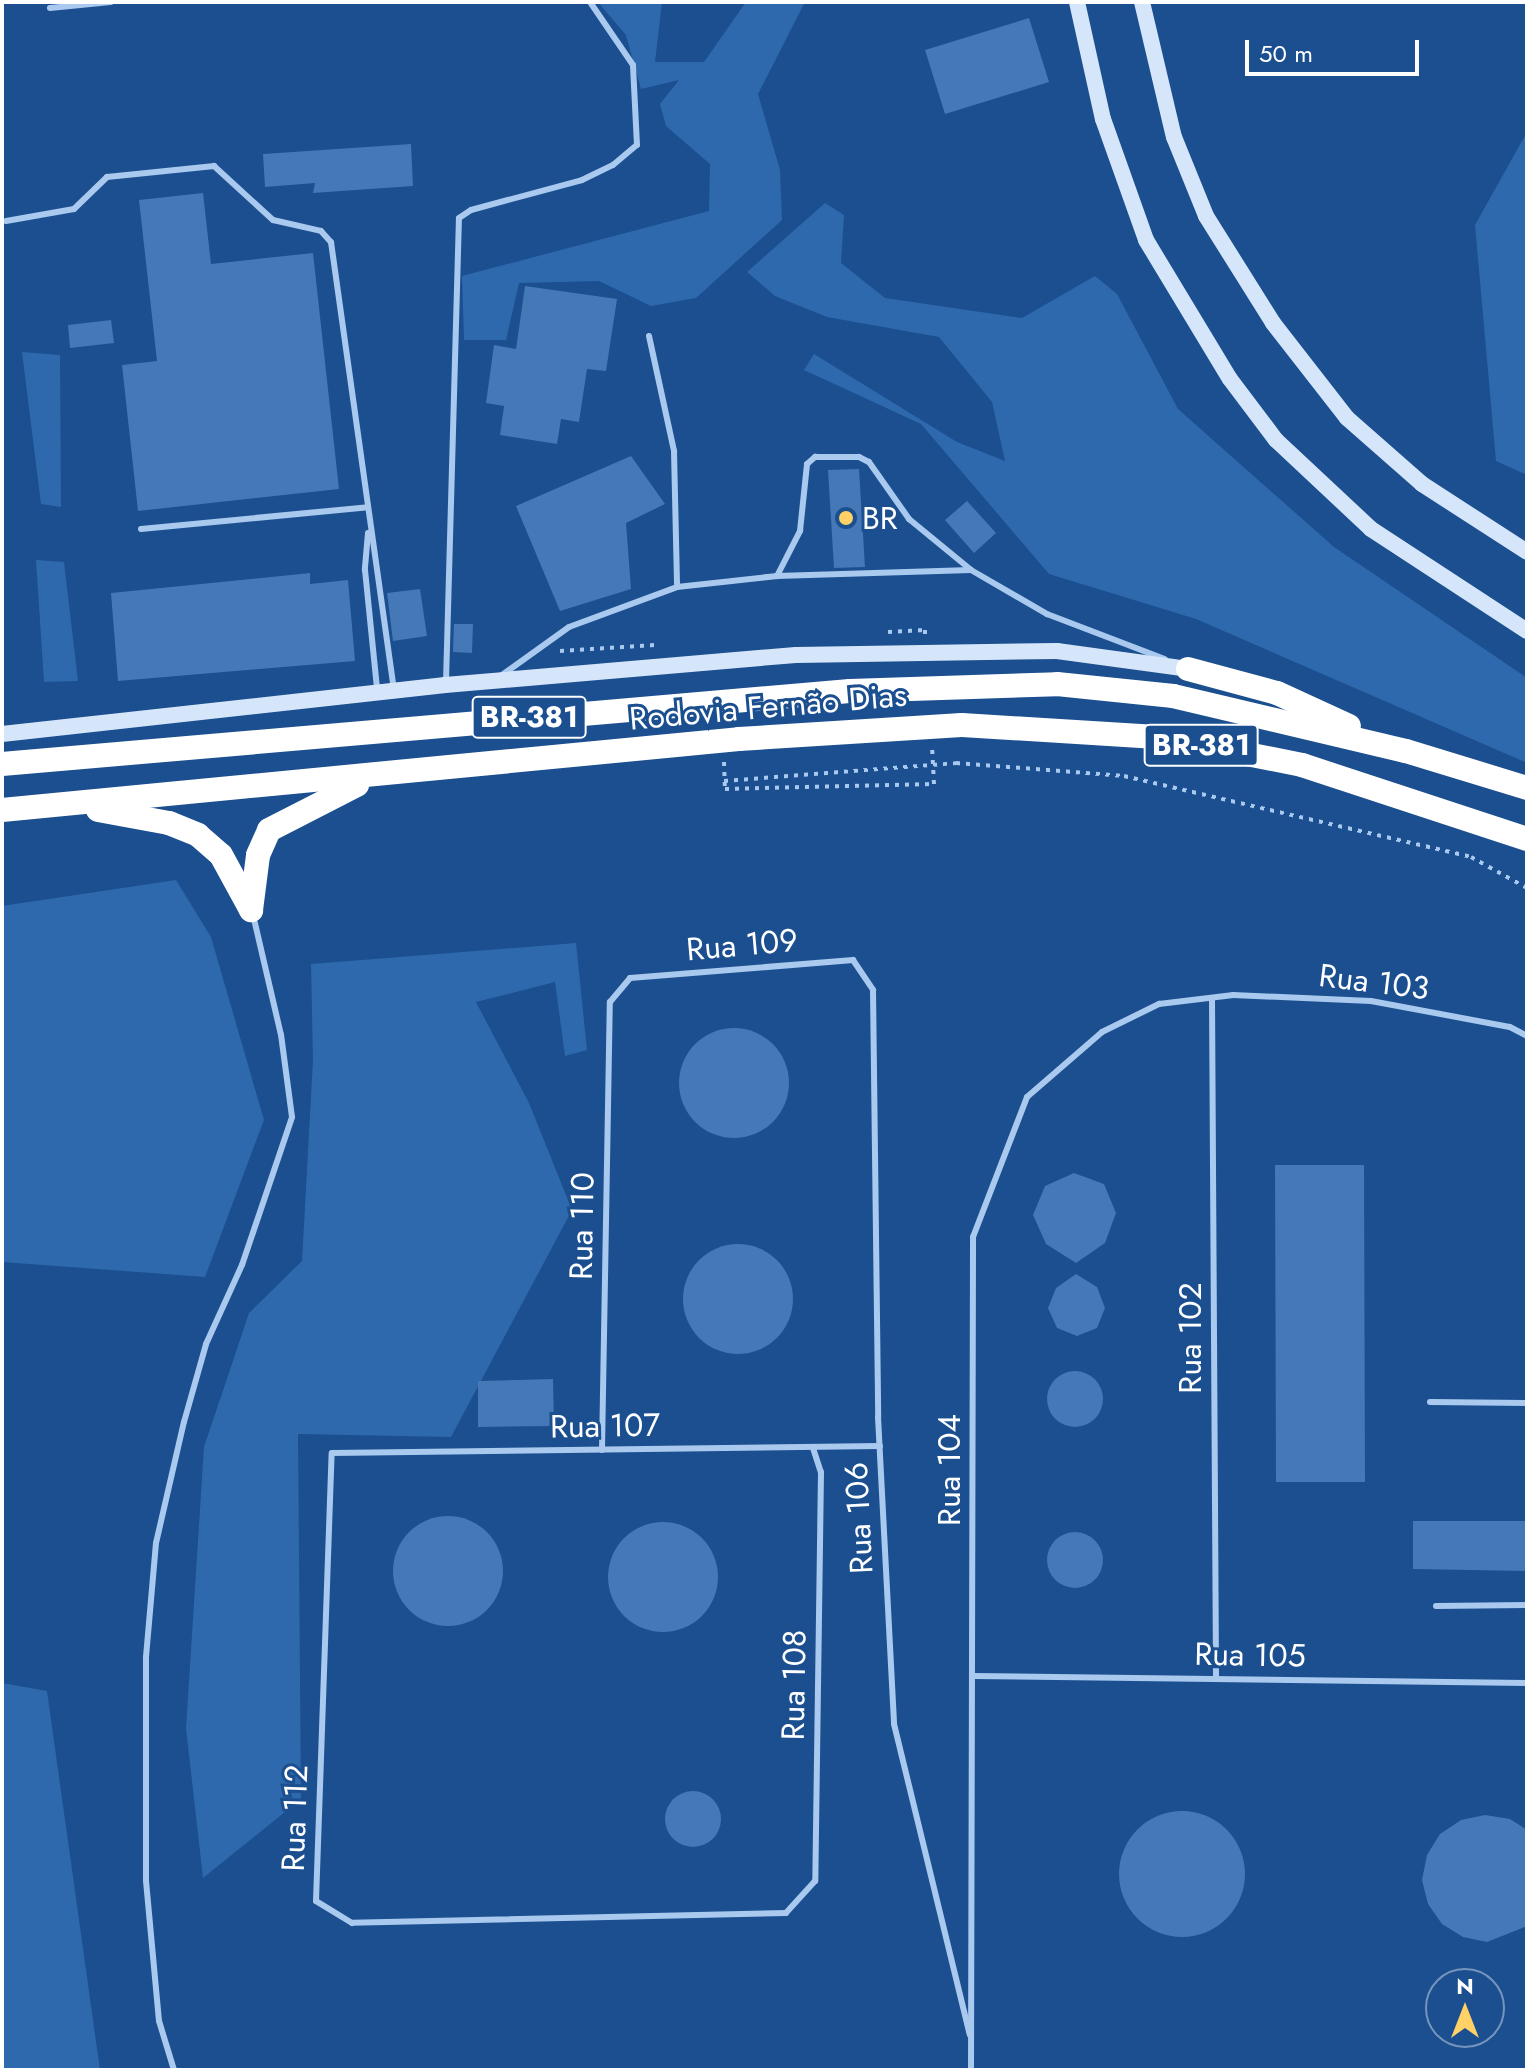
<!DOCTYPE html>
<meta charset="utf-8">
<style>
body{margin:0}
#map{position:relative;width:1529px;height:2072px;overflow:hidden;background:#1b4f8f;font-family:Jost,sans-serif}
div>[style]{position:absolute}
.green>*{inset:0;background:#2e69ad}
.building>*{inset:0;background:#4478b7}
.round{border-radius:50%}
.path>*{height:4px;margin-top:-2px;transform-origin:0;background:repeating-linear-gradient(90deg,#a9c9ee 0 4px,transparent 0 10px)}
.lane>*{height:6px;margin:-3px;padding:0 3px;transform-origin:3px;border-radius:3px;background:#a9c9ee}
.secondary>*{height:16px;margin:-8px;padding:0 8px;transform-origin:8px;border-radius:8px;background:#d6e6fa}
.highway>*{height:24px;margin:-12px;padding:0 12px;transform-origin:12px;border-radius:12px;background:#fff}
.dots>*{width:22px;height:22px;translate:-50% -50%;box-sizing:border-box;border:4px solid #1b4f8f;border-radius:50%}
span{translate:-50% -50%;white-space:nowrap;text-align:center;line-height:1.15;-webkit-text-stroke:6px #1b4f8f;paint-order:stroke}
.shield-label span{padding:2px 6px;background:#1b4f8f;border:2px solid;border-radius:6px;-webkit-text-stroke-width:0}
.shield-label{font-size:30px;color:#fff;font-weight:700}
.poi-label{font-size:32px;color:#fff}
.left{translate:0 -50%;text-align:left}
.street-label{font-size:32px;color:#fff}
.frame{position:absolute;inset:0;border:4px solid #fff;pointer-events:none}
.north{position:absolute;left:1425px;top:1968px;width:80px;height:80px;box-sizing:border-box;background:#1b4f8f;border:2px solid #7695bc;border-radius:50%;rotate:0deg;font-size:22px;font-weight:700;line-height:32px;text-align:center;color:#fff}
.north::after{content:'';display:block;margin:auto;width:28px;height:36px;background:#ffd166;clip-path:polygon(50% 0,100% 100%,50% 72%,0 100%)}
.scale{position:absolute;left:1245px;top:40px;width:174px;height:36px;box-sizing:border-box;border:4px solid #fff;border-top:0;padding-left:10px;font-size:24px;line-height:28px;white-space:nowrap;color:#fff;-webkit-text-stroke:6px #1b4f8f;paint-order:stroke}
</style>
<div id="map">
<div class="green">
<i style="clip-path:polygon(598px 2px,662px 2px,655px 62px,704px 62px,746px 2px,805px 2px,758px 94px,780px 170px,782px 220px,696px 298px,651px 306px,599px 281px,519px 283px,506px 340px,464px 340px,462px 276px,709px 211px,710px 164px,666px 126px,660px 104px,679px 80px,641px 89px,626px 35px)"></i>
<i style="clip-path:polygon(1527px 132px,1527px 475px,1496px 461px,1475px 225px)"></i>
<i style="clip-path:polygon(825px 203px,844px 215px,841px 263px,885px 298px,1022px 318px,1095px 276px,1117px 294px,1178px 409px,1334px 547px,1527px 678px,1527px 763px,1196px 619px,1049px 574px,921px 424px,804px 370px,814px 354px,957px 442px,1005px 461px,992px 402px,939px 337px,827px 317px,775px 296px,747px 272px)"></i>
<i style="clip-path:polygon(22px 352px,60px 355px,61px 507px,41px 504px)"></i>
<i style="clip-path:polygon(36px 560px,64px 562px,78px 681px,44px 682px)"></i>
<i style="clip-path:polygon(176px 880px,211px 937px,264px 1120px,205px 1277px,2px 1262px,2px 906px)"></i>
<i style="clip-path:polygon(576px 943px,587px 1050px,565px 1056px,555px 982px,476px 1002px,529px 1103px,572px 1210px,451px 1437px,298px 1434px,301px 1799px,203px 1878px,186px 1728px,204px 1447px,249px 1313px,302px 1261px,313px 1060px,311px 964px)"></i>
<i style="clip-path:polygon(2px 1683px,47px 1691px,100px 2070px,2px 2070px)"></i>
</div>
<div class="building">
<i style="clip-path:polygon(1029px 18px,1049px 82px,945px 114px,925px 50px)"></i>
<i style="clip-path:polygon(411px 144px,413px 186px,313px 193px,315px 183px,265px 187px,263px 154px)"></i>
<i style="clip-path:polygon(203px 193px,211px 264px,313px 253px,339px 489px,138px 511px,122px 365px,157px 361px,139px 200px)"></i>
<i style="clip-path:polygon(525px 286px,617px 299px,606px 371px,587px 369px,579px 422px,561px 419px,557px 444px,500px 435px,504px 406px,486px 403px,494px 345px,516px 349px)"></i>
<i style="clip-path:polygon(111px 320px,114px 343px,70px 348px,68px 325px)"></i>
<i style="clip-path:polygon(631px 456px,665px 504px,626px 523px,631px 589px,560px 611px,516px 506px)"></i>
<i style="clip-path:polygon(859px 469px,865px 567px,834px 568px,828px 470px)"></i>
<i style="clip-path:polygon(967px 501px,996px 533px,974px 553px,945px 520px)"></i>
<i style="clip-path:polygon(310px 573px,310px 584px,348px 580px,355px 661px,118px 681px,111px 593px)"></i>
<i style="clip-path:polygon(420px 589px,427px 636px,393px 641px,387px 593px)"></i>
<i style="clip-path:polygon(454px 624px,473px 624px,472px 653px,453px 652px)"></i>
<i class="round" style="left:679px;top:1028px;width:110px;height:110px"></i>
<i style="clip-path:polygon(1275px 1165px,1364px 1165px,1365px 1482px,1276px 1482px)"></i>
<i style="clip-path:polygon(1074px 1173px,1104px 1184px,1116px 1213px,1105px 1243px,1076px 1263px,1046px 1244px,1033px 1215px,1045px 1186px)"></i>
<i class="round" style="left:683px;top:1244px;width:110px;height:110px"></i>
<i style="clip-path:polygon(1076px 1274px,1097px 1287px,1105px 1308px,1097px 1328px,1077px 1336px,1057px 1328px,1048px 1308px,1056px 1288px)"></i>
<i class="round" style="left:1047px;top:1371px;width:56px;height:56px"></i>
<i style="clip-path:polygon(553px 1379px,554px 1426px,478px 1427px,478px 1381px)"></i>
<i class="round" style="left:393px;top:1516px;width:110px;height:110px"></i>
<i style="clip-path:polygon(1413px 1521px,1527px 1521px,1527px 1571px,1413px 1569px)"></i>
<i class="round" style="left:608px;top:1522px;width:110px;height:110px"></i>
<i class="round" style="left:1047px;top:1532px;width:56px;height:56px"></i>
<i class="round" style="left:665px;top:1791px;width:56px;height:56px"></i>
<i class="round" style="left:1119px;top:1811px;width:126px;height:126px"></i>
<i style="clip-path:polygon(1485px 1815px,1510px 1819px,1527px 1830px,1527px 1926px,1487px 1942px,1463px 1937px,1442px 1924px,1428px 1904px,1422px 1880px,1427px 1855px,1440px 1834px,1461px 1820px)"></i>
</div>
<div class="path">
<i style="left:888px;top:632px;width:37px;rotate:-3deg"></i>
<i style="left:925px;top:630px;width:6px;rotate:90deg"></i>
<i style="left:560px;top:651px;width:95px;rotate:-3.6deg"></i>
<i style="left:724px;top:762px;width:27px;rotate:88deg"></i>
<i style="left:725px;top:789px;width:209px;rotate:-1.4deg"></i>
<i style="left:934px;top:784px;width:35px;rotate:-93deg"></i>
<i style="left:724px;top:781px;width:233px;rotate:-4.4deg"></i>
<i style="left:956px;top:763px;width:169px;rotate:4.4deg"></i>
<i style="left:1124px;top:776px;width:356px;rotate:13.1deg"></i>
<i style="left:1471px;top:857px;width:64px;rotate:29deg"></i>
</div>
<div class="lane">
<i style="left:50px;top:8px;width:61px;rotate:-5.6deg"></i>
<i style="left:6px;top:221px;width:69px;rotate:-10deg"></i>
<i style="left:74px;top:209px;width:46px;rotate:-44.1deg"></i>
<i style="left:107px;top:177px;width:108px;rotate:-5.9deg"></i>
<i style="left:214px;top:166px;width:80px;rotate:42.5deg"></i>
<i style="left:273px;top:220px;width:49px;rotate:12.9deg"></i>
<i style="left:321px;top:231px;width:15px;rotate:48deg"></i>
<i style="left:331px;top:242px;width:452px;rotate:82deg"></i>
<i style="left:649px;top:336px;width:118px;rotate:77.7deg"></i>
<i style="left:674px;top:451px;width:136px;rotate:88.7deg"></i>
<i style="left:141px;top:529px;width:228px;rotate:-5.5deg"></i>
<i style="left:368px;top:533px;width:37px;rotate:95deg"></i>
<i style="left:365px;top:570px;width:120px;rotate:84.2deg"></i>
<i style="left:777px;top:576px;width:51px;rotate:-62.9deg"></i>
<i style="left:800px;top:531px;width:67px;rotate:-84deg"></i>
<i style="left:807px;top:464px;width:11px;rotate:-41deg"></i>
<i style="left:815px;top:457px;width:44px"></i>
<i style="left:859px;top:457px;width:11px;rotate:27deg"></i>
<i style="left:869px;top:462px;width:70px;rotate:54.9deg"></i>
<i style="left:909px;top:519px;width:80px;rotate:39.4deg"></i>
<i style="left:971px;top:570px;width:88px;rotate:30.1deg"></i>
<i style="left:1047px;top:614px;width:126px;rotate:20.9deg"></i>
<i style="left:502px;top:675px;width:82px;rotate:-35.6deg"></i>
<i style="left:569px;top:627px;width:115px;rotate:-20.3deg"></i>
<i style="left:677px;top:587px;width:101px;rotate:-6.3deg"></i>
<i style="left:777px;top:576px;width:194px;rotate:-1.8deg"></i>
<i style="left:446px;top:682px;width:464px;rotate:-88.4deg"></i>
<i style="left:459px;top:218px;width:14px;rotate:-34deg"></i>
<i style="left:471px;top:210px;width:115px;rotate:-15.1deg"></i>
<i style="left:582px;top:180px;width:34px;rotate:-26deg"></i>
<i style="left:613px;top:165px;width:31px;rotate:-40deg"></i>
<i style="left:637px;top:145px;width:80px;rotate:-92.9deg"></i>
<i style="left:633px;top:65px;width:76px;rotate:-124.3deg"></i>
<i style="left:1212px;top:998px;width:681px;rotate:89.66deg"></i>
<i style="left:1430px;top:1402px;width:97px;rotate:0.6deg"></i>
<i style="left:813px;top:1448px;width:25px;rotate:72deg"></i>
<i style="left:821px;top:1472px;width:409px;rotate:90.8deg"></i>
<i style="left:815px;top:1881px;width:43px;rotate:132.2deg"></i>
<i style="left:786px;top:1913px;width:434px;rotate:178.7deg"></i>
<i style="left:352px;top:1923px;width:42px;rotate:-148.6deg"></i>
<i style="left:316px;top:1901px;width:448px;rotate:-88deg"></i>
<i style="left:332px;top:1453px;width:548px;rotate:-0.73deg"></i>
<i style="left:602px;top:1450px;width:448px;rotate:-89deg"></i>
<i style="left:610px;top:1002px;width:31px;rotate:-50deg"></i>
<i style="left:630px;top:978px;width:224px;rotate:-4.6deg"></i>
<i style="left:853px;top:960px;width:36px;rotate:56deg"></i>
<i style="left:873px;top:990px;width:427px;rotate:89.3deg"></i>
<i style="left:878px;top:1417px;width:307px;rotate:87deg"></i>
<i style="left:894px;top:1724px;width:320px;rotate:76.3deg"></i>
<i style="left:1436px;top:1606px;width:91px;rotate:-0.6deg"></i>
<i style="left:973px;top:1676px;width:554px;rotate:0.72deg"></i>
<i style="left:174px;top:2070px;width:51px;rotate:-107deg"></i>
<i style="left:159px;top:2021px;width:142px;rotate:-95.3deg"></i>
<i style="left:146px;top:1880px;width:223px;rotate:-90deg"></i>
<i style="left:146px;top:1657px;width:114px;rotate:-85deg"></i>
<i style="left:156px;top:1543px;width:124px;rotate:-77deg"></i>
<i style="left:184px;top:1422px;width:81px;rotate:-74.2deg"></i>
<i style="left:206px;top:1344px;width:87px;rotate:-65.5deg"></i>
<i style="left:242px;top:1265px;width:156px;rotate:-71.3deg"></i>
<i style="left:292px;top:1117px;width:83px;rotate:-97.6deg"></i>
<i style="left:281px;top:1035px;width:123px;rotate:-103.1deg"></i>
<i style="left:971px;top:2070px;width:833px;rotate:-89.86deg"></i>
<i style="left:973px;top:1237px;width:150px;rotate:-68.9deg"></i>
<i style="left:1027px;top:1097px;width:99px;rotate:-40.9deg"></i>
<i style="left:1102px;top:1032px;width:64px;rotate:-26.2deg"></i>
<i style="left:1159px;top:1004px;width:75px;rotate:-6.9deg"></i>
<i style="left:1233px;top:995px;width:138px;rotate:2.5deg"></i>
<i style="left:1371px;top:1001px;width:141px;rotate:10.6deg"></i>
<i style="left:1510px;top:1027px;width:19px;rotate:28deg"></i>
</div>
<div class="secondary">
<i style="left:1077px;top:2px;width:120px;rotate:77.5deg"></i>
<i style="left:1103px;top:119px;width:128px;rotate:70.4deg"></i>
<i style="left:1146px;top:240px;width:162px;rotate:58.9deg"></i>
<i style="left:1230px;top:379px;width:76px;rotate:53deg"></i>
<i style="left:1276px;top:440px;width:130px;rotate:43.1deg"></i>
<i style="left:1371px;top:529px;width:186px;rotate:33.2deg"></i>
<i style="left:1142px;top:2px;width:139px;rotate:76.7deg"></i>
<i style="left:1174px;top:137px;width:85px;rotate:67.9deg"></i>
<i style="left:1206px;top:216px;width:126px;rotate:57.9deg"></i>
<i style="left:1273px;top:323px;width:120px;rotate:52.1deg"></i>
<i style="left:1347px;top:418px;width:100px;rotate:41.3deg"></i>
<i style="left:1422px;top:484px;width:125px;rotate:32.9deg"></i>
<i style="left:2px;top:734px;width:446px;rotate:-6.3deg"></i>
<i style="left:445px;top:685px;width:352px;rotate:-4.9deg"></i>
<i style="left:796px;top:655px;width:261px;rotate:-0.9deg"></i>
<i style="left:1057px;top:651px;width:132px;rotate:7.8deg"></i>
</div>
<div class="highway">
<i style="left:1188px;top:669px;width:92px;rotate:15.1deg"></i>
<i style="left:1277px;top:693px;width:79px;rotate:24.6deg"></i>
<i style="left:2px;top:764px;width:851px;rotate:-4.92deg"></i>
<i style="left:850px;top:691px;width:207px;rotate:-1.9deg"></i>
<i style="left:1057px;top:684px;width:117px;rotate:5.9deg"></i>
<i style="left:1173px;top:696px;width:239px;rotate:13.3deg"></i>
<i style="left:1406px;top:751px;width:127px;rotate:17deg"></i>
<i style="left:2px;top:810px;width:740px;rotate:-5.5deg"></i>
<i style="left:739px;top:739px;width:223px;rotate:-3.6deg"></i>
<i style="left:962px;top:725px;width:199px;rotate:3.5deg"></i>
<i style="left:1161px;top:737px;width:144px;rotate:11.2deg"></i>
<i style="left:1302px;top:765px;width:237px;rotate:18.2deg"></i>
<i style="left:98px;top:810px;width:72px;rotate:10.4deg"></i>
<i style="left:169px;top:823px;width:31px;rotate:22deg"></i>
<i style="left:198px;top:835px;width:30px;rotate:41deg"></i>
<i style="left:221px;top:855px;width:63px;rotate:61.4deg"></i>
<i style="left:251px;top:910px;width:55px;rotate:-82.7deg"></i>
<i style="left:258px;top:855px;width:27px;rotate:-66deg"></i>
<i style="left:269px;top:830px;width:99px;rotate:-27.1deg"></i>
</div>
<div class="dots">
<i style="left:846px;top:518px;background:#ffd166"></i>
</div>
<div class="shield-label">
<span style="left:529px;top:717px">BR-381</span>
<span style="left:1201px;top:745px">BR-381</span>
</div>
<div class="poi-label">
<span class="left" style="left:862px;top:518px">BR</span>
</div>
<div class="street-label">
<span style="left:768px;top:707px;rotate:-5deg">Rodovia Fernão Dias</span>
<span style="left:742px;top:945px;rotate:-5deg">Rua 109</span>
<span style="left:1374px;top:982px;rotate:7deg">Rua 103</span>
<span style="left:582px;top:1226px;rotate:-89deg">Rua 110</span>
<span style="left:1190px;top:1338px;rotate:-90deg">Rua 102</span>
<span style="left:605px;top:1426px;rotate:-1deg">Rua 107</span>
<span style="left:949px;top:1470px;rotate:-90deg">Rua 104</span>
<span style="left:859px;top:1518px;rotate:-93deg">Rua 106</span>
<span style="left:1250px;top:1655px;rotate:1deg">Rua 105</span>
<span style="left:794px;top:1685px;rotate:-89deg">Rua 108</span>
<span style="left:295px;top:1818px;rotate:-88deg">Rua 112</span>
</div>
<div class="frame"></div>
<div class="north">N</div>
<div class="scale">50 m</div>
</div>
